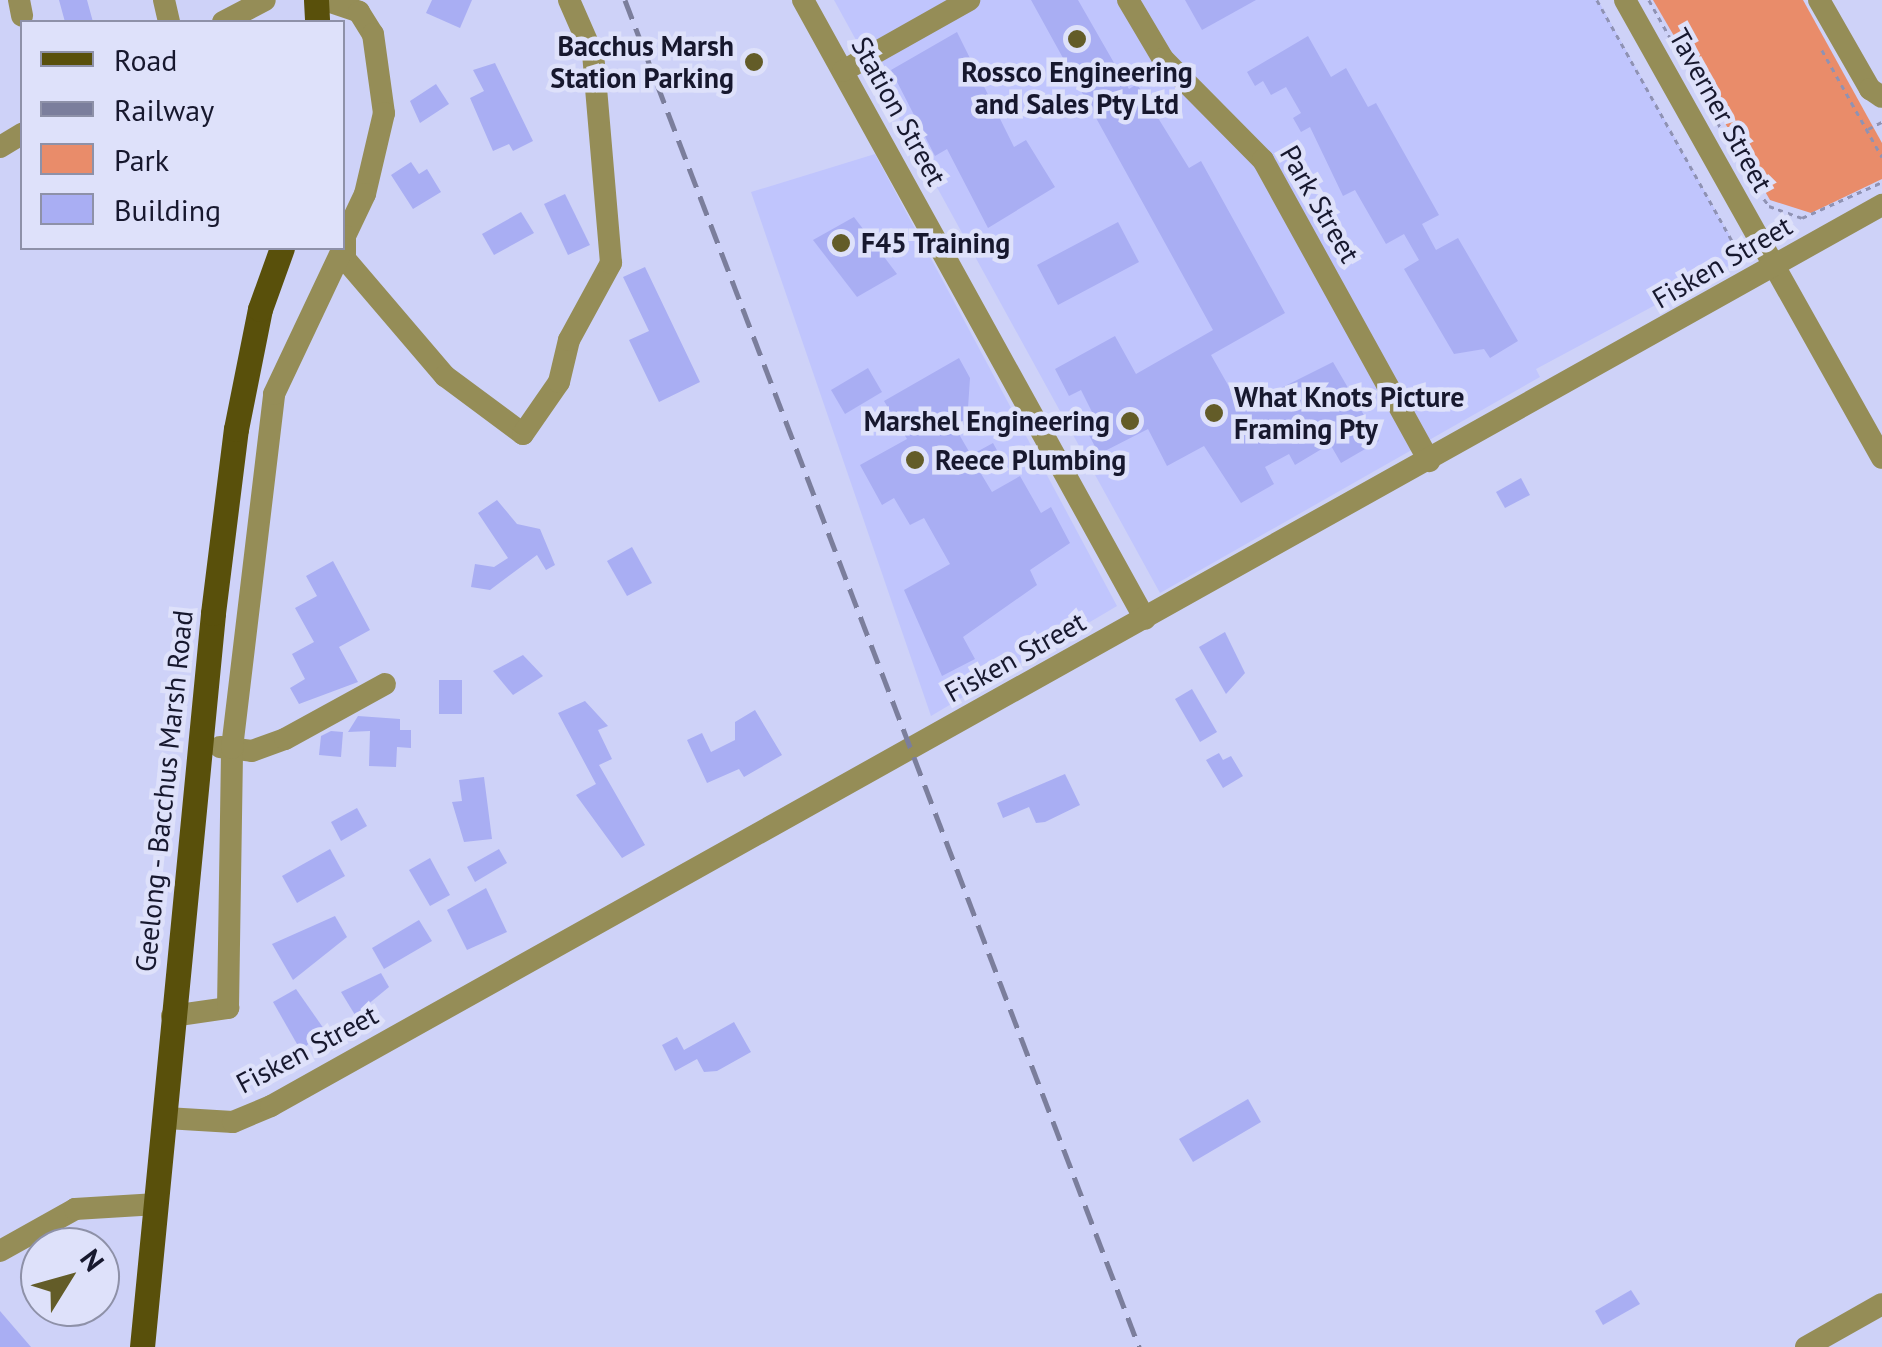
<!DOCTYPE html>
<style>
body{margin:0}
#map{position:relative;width:1882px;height:1347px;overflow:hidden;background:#ced2f8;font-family:"PT Sans",sans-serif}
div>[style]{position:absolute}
.built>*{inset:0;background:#c0c5fd}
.green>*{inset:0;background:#e98c6a}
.building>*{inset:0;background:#a9aef3}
.path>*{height:2.5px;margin-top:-1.25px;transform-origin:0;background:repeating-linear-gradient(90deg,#8f92b3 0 5px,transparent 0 10px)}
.minor>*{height:22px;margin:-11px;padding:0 11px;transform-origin:11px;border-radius:11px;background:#958d57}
.major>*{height:25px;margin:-12.5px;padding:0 12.5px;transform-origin:12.5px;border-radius:12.5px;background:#59500b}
.rail>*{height:5px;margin-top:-2.5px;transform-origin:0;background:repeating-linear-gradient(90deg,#7b7e9c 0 20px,transparent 0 30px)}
.dots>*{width:28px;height:28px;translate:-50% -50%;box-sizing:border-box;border:5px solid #dee1fa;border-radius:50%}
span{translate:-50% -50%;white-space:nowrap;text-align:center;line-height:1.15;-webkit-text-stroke:9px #dee1fa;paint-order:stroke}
.poi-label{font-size:28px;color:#17182e;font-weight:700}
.right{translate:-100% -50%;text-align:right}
.left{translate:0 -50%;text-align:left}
.street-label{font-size:28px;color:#17182e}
.legend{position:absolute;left:20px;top:20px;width:325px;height:230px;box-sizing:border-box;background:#dee1fa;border:2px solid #8e91a8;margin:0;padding:12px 18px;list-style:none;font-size:30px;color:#17182e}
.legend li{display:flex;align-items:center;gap:20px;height:50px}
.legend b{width:50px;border:2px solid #8e91a8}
.north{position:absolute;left:20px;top:1227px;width:100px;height:100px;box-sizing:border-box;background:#dee1fa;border:2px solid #8e91a8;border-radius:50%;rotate:53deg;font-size:28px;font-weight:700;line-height:40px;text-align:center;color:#17182e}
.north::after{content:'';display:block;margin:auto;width:35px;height:45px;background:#635c28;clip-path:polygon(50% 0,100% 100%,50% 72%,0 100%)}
</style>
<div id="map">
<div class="built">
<i style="clip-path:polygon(834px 0,1598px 0,1737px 249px,1732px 264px,1536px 369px,1540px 377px,1160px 593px)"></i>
<i style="clip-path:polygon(875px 154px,1117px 606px,931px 716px,751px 192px)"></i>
</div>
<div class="green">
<i style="clip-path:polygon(1653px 0,1803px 0,1882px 143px,1882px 179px,1811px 213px,1770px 200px)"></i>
</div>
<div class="building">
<i style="clip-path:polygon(59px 0,87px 0,93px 22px,65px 22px)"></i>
<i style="clip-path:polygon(432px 0,472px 0,460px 28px,426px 13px)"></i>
<i style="clip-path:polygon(1031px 0,1078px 0,1129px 89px,1137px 84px,1189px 168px,1201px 161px,1285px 313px,1211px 355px,1241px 408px,1333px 362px,1379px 441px,1341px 463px,1330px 444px,1295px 465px,1289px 454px,1265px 467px,1274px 484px,1241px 503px,1204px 446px,1167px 466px,1148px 429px,1099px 454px,1083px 424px,1095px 418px,1081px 390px,1069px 396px,1055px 369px,1115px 336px,1136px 374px,1213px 330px)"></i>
<i style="clip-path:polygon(1185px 0,1256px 0,1202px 30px)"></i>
<i style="clip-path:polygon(957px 32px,1014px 147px,1026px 140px,1055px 187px,988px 228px,947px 149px,935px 156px,891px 70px)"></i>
<i style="clip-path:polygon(1308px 36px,1331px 77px,1346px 68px,1368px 107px,1376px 103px,1439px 215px,1422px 224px,1436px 250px,1458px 238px,1518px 341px,1490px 358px,1484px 349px,1454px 354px,1404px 269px,1419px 260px,1404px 234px,1386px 244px,1355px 190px,1343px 196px,1310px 127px,1301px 132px,1293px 118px,1301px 113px,1286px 87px,1271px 95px,1263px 81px,1255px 86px,1247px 72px)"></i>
<i style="clip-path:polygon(495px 63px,533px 141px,513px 151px,509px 144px,493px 151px,470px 98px,484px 91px,473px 70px)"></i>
<i style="clip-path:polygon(436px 84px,449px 104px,420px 123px,410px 101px)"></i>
<i style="clip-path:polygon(411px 162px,419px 174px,427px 169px,441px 192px,413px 209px,391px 175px)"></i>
<i style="clip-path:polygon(565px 194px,590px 245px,568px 255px,544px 204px)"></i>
<i style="clip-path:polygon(521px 212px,534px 233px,494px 255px,482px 234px)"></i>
<i style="clip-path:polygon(854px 217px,897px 274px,857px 297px,813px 240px)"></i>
<i style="clip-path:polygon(1118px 222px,1139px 262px,1058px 305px,1037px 265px)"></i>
<i style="clip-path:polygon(645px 267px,700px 382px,659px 402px,629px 340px,649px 331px,623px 277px)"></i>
<i style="clip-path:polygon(959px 358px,970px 378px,967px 423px,956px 429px,971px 455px,993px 443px,999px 454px,977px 467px,992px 492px,1020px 476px,1041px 513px,1051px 507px,1070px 543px,1030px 570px,1037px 585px,963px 637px,975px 659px,942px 676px,904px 590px,950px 564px,924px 518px,910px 525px,894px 498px,882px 505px,860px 465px,907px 439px,884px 401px)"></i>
<i style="clip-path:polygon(868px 368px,882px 392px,845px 414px,831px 390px)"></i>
<i style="clip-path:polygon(1521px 478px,1530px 495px,1505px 508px,1496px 492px)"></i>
<i style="clip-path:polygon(497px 500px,517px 524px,540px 529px,555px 565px,546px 570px,537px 555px,490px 590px,471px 587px,475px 564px,494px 567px,508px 558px,478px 513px)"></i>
<i style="clip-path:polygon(632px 547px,652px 583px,627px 596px,607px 561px)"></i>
<i style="clip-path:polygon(333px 561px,370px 630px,339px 647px,358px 682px,299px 704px,290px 688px,305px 679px,292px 654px,314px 642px,295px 608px,317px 596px,306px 576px)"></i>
<i style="clip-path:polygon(1225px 632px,1245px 673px,1226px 694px,1199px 647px)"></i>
<i style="clip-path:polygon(523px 655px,543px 676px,513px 695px,493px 671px)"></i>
<i style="clip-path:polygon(439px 680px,462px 680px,462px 714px,439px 714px)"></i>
<i style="clip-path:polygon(1192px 689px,1217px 732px,1200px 742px,1175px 699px)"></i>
<i style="clip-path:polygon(585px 701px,608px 726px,598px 730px,612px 759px,599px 765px,645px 845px,622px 858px,576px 795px,596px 784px,558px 713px)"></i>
<i style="clip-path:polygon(755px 710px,782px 755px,744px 777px,739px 769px,707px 783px,687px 740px,702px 733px,711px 752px,735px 740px,735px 722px)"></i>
<i style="clip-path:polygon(358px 716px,400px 719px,400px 730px,411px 730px,411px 748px,397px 747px,396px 767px,369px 766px,370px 731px,348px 732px)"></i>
<i style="clip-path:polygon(331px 731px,343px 732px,341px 757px,319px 755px,321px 736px)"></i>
<i style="clip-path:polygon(1219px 753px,1223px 760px,1231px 756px,1243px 776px,1223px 788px,1206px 760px)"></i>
<i style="clip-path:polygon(1065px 774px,1080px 805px,1045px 822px,1036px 823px,1029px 807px,1003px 818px,997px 803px)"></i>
<i style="clip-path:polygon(484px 777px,492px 839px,464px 842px,452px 802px,462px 801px,459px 780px)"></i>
<i style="clip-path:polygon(357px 808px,367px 826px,341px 841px,331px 822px)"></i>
<i style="clip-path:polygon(330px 849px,345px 876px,297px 903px,282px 876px)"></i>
<i style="clip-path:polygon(499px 849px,507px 863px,475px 882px,467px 867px)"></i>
<i style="clip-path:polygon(430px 858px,450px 895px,430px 906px,409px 870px)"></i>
<i style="clip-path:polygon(486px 888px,507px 932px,467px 950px,447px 910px)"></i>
<i style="clip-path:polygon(335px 916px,347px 937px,293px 980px,272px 944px)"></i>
<i style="clip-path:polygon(419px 920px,432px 941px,384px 969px,372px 948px)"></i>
<i style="clip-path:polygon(381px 973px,389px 987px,355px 1015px,341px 992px)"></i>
<i style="clip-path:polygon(296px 989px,324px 1029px,301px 1051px,273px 1002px)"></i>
<i style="clip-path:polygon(734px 1022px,751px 1052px,717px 1071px,704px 1072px,697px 1059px,675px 1071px,662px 1045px,677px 1037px,684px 1050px)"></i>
<i style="clip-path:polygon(1248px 1099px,1261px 1122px,1193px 1162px,1179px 1139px)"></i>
<i style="clip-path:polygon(1631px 1290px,1640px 1304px,1603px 1325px,1595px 1311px)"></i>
<i style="clip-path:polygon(0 1311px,31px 1347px,0 1347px)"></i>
</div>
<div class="path">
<i style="left:1597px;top:0;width:284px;rotate:60.7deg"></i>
<i style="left:1736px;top:248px;width:20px;rotate:105deg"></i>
<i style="left:1649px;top:0;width:198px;rotate:60.7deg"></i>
<i style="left:1822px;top:50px;width:123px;rotate:60.7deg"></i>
<i style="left:1868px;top:129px;width:16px;rotate:-27deg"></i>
<i style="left:1746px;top:175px;width:39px;rotate:53deg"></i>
<i style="left:1769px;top:206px;width:35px;rotate:20deg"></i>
<i style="left:1802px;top:218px;width:88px;rotate:-24.2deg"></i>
</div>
<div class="minor">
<i style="left:19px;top:0;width:16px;rotate:79deg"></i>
<i style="left:164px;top:0;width:23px;rotate:77deg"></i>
<i style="left:325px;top:0;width:36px;rotate:19deg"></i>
<i style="left:359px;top:12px;width:26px;rotate:58deg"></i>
<i style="left:373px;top:34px;width:80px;rotate:82.1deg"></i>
<i style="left:384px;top:113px;width:83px;rotate:103.2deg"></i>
<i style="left:365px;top:194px;width:47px;rotate:115.5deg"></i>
<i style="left:345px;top:236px;width:23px;rotate:90deg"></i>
<i style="left:345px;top:259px;width:154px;rotate:49.5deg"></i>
<i style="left:445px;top:376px;width:97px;rotate:36.6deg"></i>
<i style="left:523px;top:434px;width:63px;rotate:-55.3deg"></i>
<i style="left:559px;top:382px;width:43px;rotate:-76.6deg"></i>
<i style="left:569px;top:340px;width:88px;rotate:-61.4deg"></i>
<i style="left:611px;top:263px;width:209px;rotate:-94.9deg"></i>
<i style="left:593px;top:55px;width:60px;rotate:-113.6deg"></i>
<i style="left:803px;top:0;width:707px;rotate:61.08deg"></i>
<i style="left:1128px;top:0;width:69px;rotate:59.3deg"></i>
<i style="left:1163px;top:59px;width:142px;rotate:45.3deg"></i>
<i style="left:1263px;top:160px;width:344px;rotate:61.1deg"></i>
<i style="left:1625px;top:0;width:525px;rotate:60.7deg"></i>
<i style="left:1819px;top:0;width:103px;rotate:60.2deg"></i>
<i style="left:1870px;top:89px;width:14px;rotate:34deg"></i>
<i style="left:223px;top:22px;width:47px;rotate:-27.6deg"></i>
<i style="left:843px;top:71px;width:145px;rotate:-29.4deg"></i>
<i style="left:0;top:147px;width:26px;rotate:-31deg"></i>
<i style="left:220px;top:747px;width:32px;rotate:7deg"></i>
<i style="left:252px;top:751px;width:35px;rotate:-20deg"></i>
<i style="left:285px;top:739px;width:114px;rotate:-28.8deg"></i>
<i style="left:172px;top:1016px;width:57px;rotate:-8.1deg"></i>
<i style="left:228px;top:1008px;width:260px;rotate:-89.1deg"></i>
<i style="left:232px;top:748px;width:356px;rotate:-83.2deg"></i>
<i style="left:274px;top:394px;width:161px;rotate:-64.7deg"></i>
<i style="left:166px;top:1118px;width:67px;rotate:3.4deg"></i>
<i style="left:233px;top:1122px;width:41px;rotate:-22.8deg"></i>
<i style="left:271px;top:1106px;width:1846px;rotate:-29.22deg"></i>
<i style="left:0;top:1251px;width:86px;rotate:-29.2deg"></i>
<i style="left:75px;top:1209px;width:82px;rotate:-3.5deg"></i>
<i style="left:1806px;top:1347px;width:87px;rotate:-29.5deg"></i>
</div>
<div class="major">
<i style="left:316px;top:0;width:22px;rotate:87deg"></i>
<i style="left:142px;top:1347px;width:737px;rotate:-84.47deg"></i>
<i style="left:213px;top:613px;width:185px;rotate:-82.9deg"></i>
<i style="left:236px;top:429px;width:122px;rotate:-78.7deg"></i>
<i style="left:260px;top:309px;width:65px;rotate:-70.2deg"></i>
</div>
<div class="rail">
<i style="left:625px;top:0;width:1442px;rotate:69.11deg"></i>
</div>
<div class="dots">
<i style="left:1077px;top:39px;background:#635c28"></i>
<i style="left:754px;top:62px;background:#635c28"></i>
<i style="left:841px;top:243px;background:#635c28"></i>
<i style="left:1214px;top:413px;background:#635c28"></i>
<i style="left:1130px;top:421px;background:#635c28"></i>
<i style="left:915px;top:460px;background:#635c28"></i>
</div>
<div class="poi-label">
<span class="right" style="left:734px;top:62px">Bacchus Marsh<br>Station Parking</span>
<span style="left:1077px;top:88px">Rossco Engineering<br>and Sales Pty Ltd</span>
<span class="left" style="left:861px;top:243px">F45 Training</span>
<span class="left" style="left:1234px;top:413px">What Knots Picture<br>Framing Pty</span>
<span class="right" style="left:1110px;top:421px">Marshel Engineering</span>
<span class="left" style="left:935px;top:460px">Reece Plumbing</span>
</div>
<div class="street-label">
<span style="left:1721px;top:110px;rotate:61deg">Taverner Street</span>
<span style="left:899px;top:111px;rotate:61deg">Station Street</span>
<span style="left:1320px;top:204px;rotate:60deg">Park Street</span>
<span style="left:1722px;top:262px;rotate:-30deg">Fisken Street</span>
<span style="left:1015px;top:657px;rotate:-29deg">Fisken Street</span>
<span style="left:164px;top:791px;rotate:-84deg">Geelong - Bacchus Marsh Road</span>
<span style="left:307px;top:1049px;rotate:-28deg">Fisken Street</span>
</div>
<ul class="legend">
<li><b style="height:12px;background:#59500b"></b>Road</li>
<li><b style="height:12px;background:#7b7e9c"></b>Railway</li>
<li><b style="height:28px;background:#e98c6a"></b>Park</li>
<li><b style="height:28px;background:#a9aef3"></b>Building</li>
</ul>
<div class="north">N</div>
</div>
